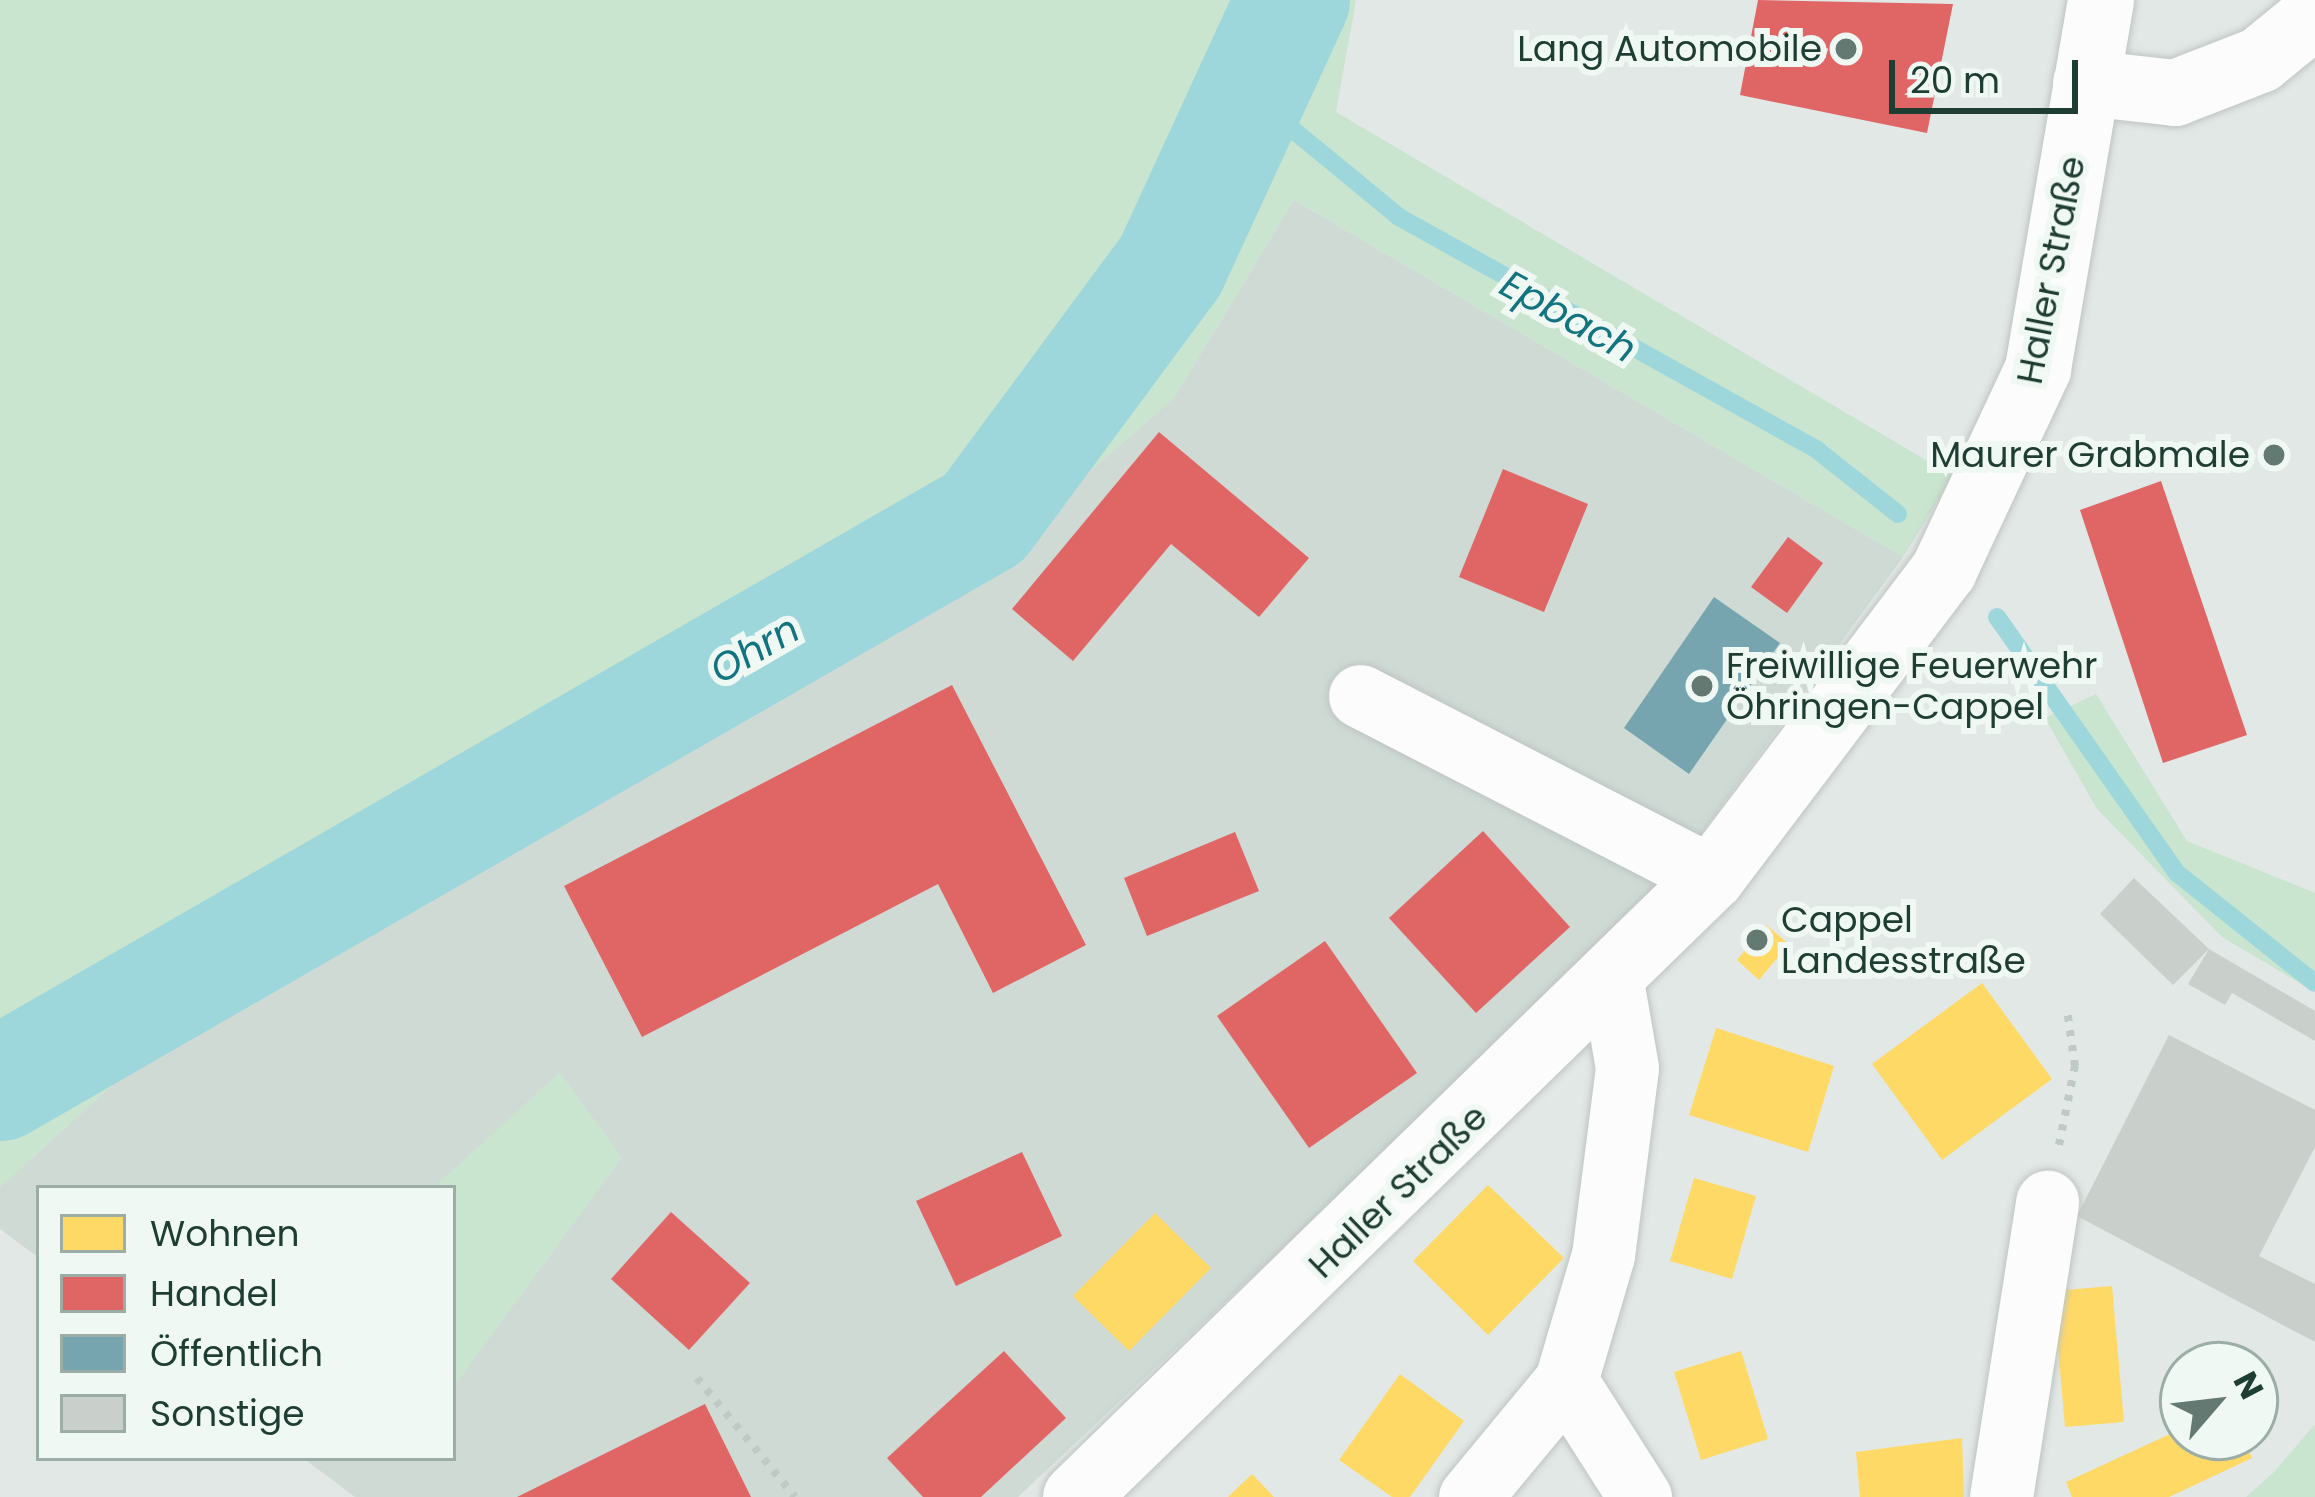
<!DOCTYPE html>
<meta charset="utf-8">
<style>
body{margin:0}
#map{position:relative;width:2315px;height:1497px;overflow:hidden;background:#e2e8e5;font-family:Poppins,sans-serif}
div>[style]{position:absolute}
.built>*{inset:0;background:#cfdad5}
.green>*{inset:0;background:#c9e4cf}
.homes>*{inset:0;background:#ffd966}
.shops>*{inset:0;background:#e06666}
.public>*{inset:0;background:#76a5af}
.stream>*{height:18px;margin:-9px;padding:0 9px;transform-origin:9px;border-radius:9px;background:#9dd7dc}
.river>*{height:114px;margin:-57px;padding:0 57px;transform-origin:57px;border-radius:57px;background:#9dd7dc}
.building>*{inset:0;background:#c9d0cc}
.path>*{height:8px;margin-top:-4px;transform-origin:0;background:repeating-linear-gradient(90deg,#bfc9c5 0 6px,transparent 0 15px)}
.roads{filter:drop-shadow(0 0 3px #bfc5c2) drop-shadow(0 0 3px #bfc5c2)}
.minor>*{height:63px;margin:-31.5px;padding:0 31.5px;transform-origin:31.5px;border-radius:31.5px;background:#fbfcfb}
.tertiary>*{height:66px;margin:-33px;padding:0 33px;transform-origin:33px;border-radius:33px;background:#fbfcfb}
.secondary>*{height:66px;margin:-33px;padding:0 33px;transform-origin:33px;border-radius:33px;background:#fbfcfb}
.dots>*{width:33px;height:33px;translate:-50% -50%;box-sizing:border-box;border:6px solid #eff8f3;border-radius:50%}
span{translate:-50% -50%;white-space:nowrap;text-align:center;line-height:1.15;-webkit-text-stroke:12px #eff8f3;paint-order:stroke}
.poi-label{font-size:36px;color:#1e3d33}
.right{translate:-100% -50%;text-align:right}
.left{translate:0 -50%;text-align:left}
.street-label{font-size:36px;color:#1e3d33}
.water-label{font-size:39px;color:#117480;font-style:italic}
.legend{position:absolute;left:36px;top:1185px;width:420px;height:276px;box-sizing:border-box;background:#eff8f3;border:3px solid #9bada6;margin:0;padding:15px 21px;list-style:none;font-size:36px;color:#1e3d33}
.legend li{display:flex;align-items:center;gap:24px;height:60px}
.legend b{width:60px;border:3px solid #9bada6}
.north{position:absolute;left:2159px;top:1341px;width:120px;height:120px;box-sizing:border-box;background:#eff8f3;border:3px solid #9bada6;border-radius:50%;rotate:62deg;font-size:33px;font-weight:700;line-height:48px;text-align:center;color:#1e3d33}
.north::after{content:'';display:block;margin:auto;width:42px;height:54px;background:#637971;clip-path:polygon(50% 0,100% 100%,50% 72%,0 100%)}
.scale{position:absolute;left:1889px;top:60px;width:189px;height:54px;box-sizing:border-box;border:6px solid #1e3d33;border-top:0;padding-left:15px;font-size:36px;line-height:42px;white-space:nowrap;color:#1e3d33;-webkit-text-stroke:9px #eff8f3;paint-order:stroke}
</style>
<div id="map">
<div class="built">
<i style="clip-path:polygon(1294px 200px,1903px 557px,1653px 900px,1018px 1497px,355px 1497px,303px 1458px,453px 1458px,453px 1188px,39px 1188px,39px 1258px,0 1229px,0 1187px,118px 1080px,972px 574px,1174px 398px)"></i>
</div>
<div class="green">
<i style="clip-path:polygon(0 0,1356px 0,1336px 112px,1953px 476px,1903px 557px,1294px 200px,1174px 398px,972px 574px,118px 1080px,0 1187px)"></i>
<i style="clip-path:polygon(2096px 694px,2187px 841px,2315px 893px,2315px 992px,2222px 937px,2097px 809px,2045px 718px)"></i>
<i style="clip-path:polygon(560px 1072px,622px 1158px,453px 1388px,453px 1188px,433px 1188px)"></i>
<i style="clip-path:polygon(2315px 1424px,2315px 1497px,2246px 1497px,2275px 1471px)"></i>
</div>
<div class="homes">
<i style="clip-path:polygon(1766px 925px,1789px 944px,1759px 980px,1737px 960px)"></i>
<i style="clip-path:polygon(1982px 983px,2052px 1079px,1942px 1160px,1872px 1064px)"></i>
<i style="clip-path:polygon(1716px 1028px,1834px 1066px,1808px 1152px,1689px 1115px)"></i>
<i style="clip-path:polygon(1694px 1178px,1756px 1196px,1732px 1279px,1670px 1261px)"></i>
<i style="clip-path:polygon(1488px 1185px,1564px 1258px,1488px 1335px,1413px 1261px)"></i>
<i style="clip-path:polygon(1155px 1213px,1211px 1268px,1129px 1351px,1073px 1296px)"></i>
<i style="clip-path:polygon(2112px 1286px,2124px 1422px,2065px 1427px,2053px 1291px)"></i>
<i style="clip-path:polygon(1741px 1351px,1768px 1439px,1701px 1460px,1674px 1372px)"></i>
<i style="clip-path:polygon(1400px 1374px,1464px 1421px,1410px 1497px,1392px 1497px,1339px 1460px)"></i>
<i style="clip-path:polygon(2183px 1428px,2183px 1437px,2243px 1437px,2252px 1458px,2169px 1497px,2072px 1497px,2066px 1482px)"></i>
<i style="clip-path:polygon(1962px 1438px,1964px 1497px,1860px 1497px,1856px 1452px)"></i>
<i style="clip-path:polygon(1252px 1474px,1274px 1497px,1228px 1497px)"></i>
</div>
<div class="shops">
<i style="clip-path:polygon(1758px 0,1953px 4px,1927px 133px,1740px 95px)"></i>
<i style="clip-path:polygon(1159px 432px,1309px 558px,1259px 617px,1171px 544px,1073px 661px,1012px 609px)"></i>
<i style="clip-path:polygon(1503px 469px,1588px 504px,1544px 612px,1459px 577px)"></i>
<i style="clip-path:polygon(2161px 481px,2247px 735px,2163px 763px,2080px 510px)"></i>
<i style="clip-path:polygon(1788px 537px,1823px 563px,1787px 613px,1751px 587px)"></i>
<i style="clip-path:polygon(952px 685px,1086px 945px,993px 993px,938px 884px,642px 1037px,564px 886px)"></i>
<i style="clip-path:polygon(1483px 831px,1570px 927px,1476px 1013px,1389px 918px)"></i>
<i style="clip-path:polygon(1235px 832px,1259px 891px,1147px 936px,1124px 878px)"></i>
<i style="clip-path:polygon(1325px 941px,1417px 1073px,1309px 1148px,1217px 1016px)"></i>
<i style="clip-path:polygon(1022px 1152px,1062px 1236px,956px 1286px,916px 1201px)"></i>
<i style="clip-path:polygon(671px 1212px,750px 1283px,689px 1350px,611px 1279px)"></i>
<i style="clip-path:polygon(1004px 1351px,1066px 1418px,981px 1497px,923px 1497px,887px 1458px)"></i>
<i style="clip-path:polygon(705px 1404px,751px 1497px,517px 1497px)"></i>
</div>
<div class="public">
<i style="clip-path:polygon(1714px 597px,1780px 643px,1689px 774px,1624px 728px)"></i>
</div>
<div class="stream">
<i style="left:1253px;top:97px;width:189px;rotate:39.4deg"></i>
<i style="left:1399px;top:217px;width:479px;rotate:29.1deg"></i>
<i style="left:1817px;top:450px;width:103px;rotate:38.3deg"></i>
<i style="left:1997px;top:617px;width:313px;rotate:54.9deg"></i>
<i style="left:2177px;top:873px;width:176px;rotate:38.6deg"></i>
</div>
<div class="river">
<i style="left:0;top:1084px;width:1135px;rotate:-29.91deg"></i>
<i style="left:984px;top:518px;width:315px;rotate:-53.5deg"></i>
<i style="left:1171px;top:265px;width:292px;rotate:-65.3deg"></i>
</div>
<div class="building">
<i style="clip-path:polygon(2134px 878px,2209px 949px,2315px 1011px,2315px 1041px,2232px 993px,2225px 1005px,2188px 984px,2209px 949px,2173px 985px,2100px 914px)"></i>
<i style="clip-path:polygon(2169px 1035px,2315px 1110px,2315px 1147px,2259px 1256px,2315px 1284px,2315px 1342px,2077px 1216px)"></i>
</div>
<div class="path">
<i style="left:2059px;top:1145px;width:81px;rotate:-78.6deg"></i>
<i style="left:2075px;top:1066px;width:57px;rotate:-98.1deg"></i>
<i style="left:697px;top:1378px;width:154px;rotate:50.5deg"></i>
</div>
<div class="roads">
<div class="minor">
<i style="left:1360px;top:696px;width:396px;rotate:27.2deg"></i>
<i style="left:1612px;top:981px;width:88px;rotate:80.2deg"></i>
<i style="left:1627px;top:1068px;width:189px;rotate:97.3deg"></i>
<i style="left:1603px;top:1255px;width:131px;rotate:106.4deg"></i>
<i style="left:1566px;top:1381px;width:138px;rotate:57.5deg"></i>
<i style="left:1470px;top:1497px;width:151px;rotate:-50.4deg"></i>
<i style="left:2001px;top:1497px;width:299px;rotate:-81.1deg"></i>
</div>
<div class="tertiary">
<i style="left:2086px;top:83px;width:90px;rotate:6.4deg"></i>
<i style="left:2175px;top:93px;width:91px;rotate:-21.2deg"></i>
<i style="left:2260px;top:60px;width:71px;rotate:-39.3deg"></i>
</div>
<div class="secondary">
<i style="left:1076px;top:1497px;width:888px;rotate:-44.27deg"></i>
<i style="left:1712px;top:877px;width:385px;rotate:-52.9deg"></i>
<i style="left:1944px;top:570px;width:222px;rotate:-64.9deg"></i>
<i style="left:2038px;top:369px;width:374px;rotate:-80.3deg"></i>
</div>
</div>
<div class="dots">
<i style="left:1846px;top:49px;background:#637971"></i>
<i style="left:2274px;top:455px;background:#637971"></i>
<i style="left:1702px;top:686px;background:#637971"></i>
<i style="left:1757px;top:940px;background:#637971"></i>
</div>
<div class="poi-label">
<span class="right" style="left:1822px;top:49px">Lang Automobile</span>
<span class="right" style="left:2250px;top:455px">Maurer Grabmale</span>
<span class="left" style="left:1726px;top:686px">Freiwillige Feuerwehr<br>Öhringen-Cappel</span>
<span class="left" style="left:1781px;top:940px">Cappel<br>Landesstraße</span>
</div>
<div class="street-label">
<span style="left:2051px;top:270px;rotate:-79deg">Haller Straße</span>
<span style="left:1398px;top:1191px;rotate:-44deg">Haller Straße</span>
</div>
<div class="water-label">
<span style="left:1568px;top:317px;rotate:29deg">Epbach</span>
<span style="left:755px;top:650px;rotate:-30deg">Ohrn</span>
</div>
<ul class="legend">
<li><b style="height:33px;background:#ffd966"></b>Wohnen</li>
<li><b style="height:33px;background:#e06666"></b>Handel</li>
<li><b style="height:33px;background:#76a5af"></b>Öffentlich</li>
<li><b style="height:33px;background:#c9d0cc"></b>Sonstige</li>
</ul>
<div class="north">N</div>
<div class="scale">20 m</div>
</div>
